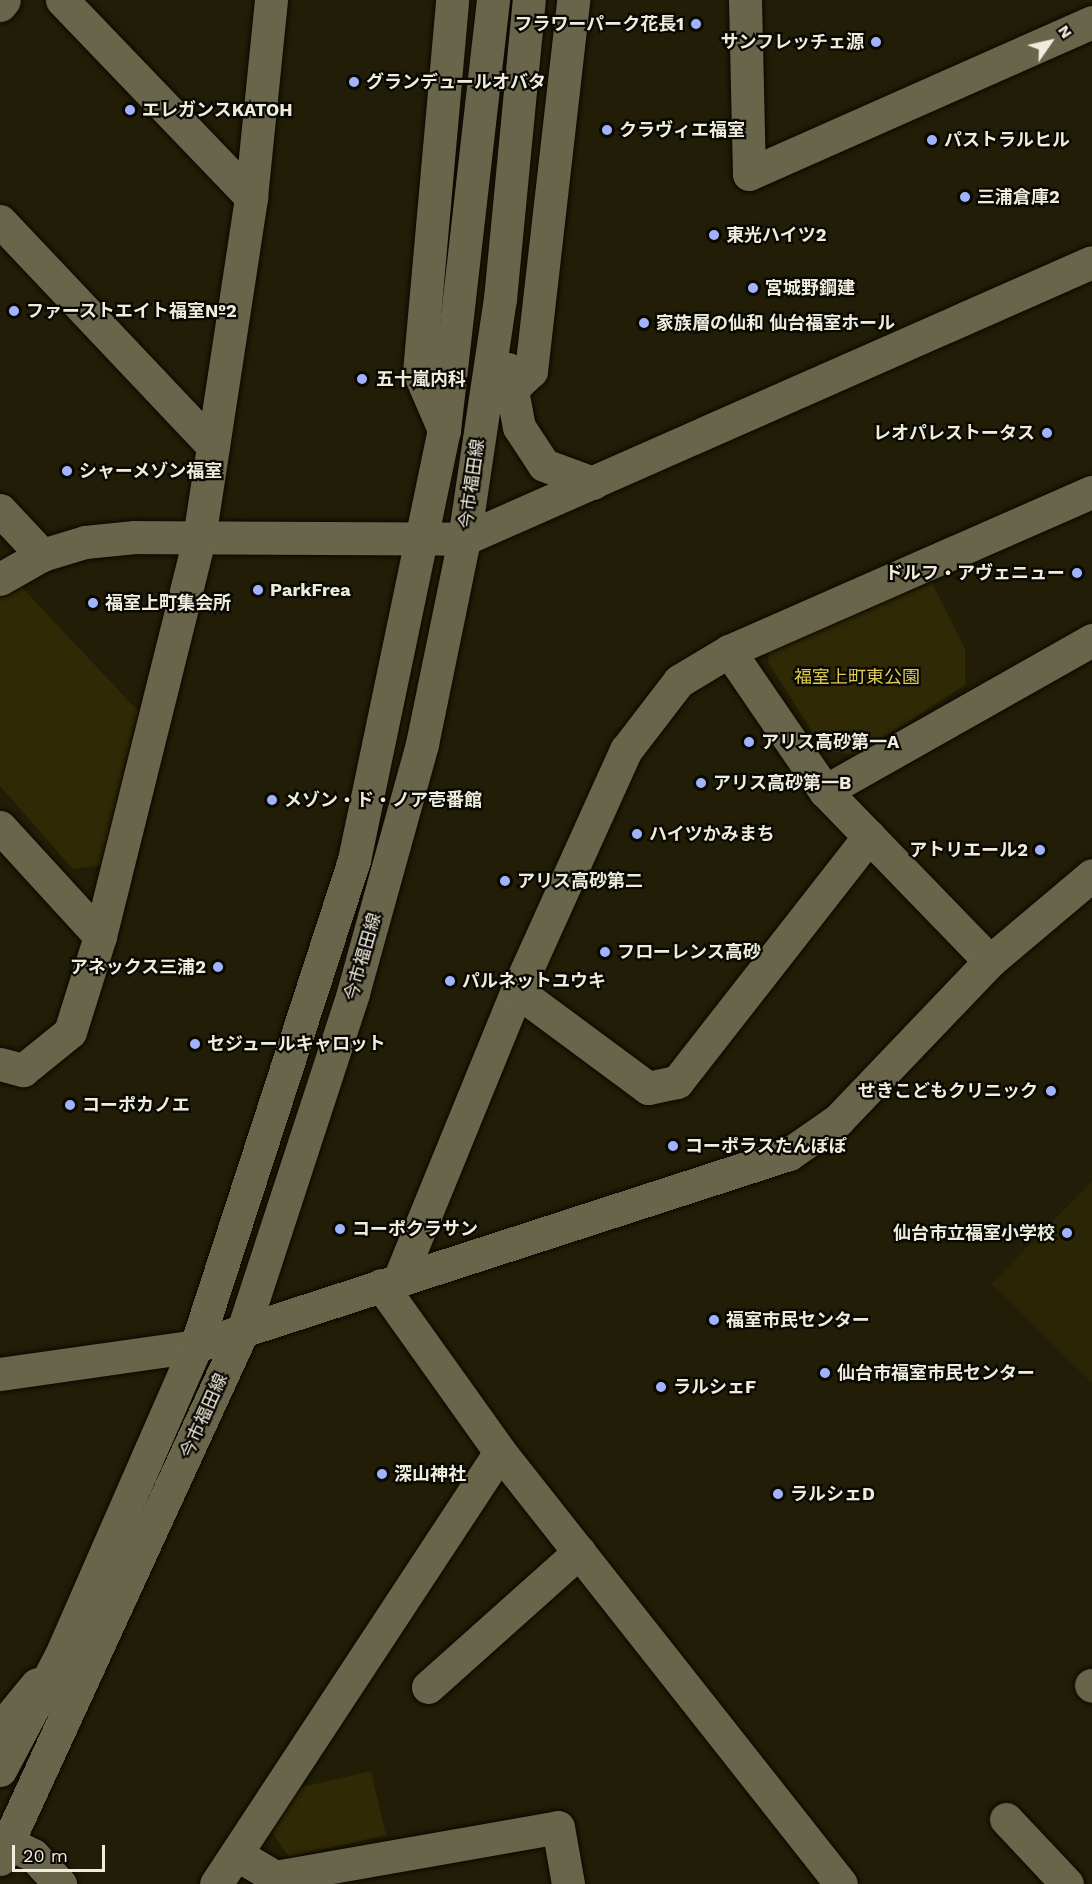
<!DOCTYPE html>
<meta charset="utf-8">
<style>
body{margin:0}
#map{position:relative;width:1092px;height:1884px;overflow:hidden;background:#211d06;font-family:"Work Sans","Noto Sans JP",sans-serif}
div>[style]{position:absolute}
.built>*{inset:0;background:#2a2505}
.green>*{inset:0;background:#2f2905}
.roads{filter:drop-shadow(0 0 2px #0b0700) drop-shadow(0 0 2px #0b0700)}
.street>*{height:33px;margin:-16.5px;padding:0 16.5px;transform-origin:16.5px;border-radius:16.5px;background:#69654b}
.secondary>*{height:33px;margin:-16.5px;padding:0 16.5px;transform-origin:16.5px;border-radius:16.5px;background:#69654b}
.dots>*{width:16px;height:16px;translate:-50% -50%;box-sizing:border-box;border:3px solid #090802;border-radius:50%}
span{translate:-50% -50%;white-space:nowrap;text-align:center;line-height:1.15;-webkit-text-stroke:4.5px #090802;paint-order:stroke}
.poi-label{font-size:18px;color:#eeecdd;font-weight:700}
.right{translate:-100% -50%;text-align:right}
.left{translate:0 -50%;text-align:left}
.street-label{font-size:18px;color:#eeecdd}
.park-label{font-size:18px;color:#decb52}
.north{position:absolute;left:1020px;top:12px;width:60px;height:60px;-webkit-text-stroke:4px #090802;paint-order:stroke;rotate:56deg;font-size:16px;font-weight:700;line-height:24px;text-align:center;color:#eeecdd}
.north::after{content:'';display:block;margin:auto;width:21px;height:27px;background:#eeecdd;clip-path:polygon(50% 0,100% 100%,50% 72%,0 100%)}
.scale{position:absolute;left:12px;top:1845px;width:93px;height:27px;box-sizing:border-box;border:3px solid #eeecdd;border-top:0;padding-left:8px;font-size:18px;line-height:21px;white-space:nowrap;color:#eeecdd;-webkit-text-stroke:4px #090802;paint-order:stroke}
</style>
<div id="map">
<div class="built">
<i style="clip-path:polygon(1092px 1181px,1092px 1383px,991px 1284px)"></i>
</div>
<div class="green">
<i style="clip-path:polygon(15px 580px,141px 714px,102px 865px,73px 869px,0 786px,0 596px)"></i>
<i style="clip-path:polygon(908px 581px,932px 583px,965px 649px,965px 685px,857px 755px,824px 750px,768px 662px,770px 642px)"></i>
<i style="clip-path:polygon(371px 1771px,386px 1835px,289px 1857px,272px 1833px,294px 1789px)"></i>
</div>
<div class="roads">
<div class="street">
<i style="left:62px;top:0;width:273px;rotate:46.2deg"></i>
<i style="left:745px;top:0;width:174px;rotate:88.7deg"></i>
<i style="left:749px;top:174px;width:375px;rotate:-23.9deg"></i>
<i style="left:0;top:5px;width:6px;rotate:-51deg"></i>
<i style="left:0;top:221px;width:310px;rotate:46.6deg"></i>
<i style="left:508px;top:369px;width:59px;rotate:79.3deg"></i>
<i style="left:519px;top:427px;width:45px;rotate:56.7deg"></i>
<i style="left:544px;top:465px;width:52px;rotate:20.2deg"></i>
<i style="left:510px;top:391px;width:29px;rotate:-44deg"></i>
<i style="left:531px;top:371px;width:373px;rotate:-83.5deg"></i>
<i style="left:444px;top:430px;width:63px;rotate:-113.3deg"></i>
<i style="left:419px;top:372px;width:373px;rotate:-84.9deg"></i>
<i style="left:0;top:510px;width:62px;rotate:47deg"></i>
<i style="left:0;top:579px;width:48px;rotate:-29.7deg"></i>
<i style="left:42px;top:555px;width:45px;rotate:-16.8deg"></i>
<i style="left:85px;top:542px;width:50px;rotate:-5.7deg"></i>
<i style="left:135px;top:537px;width:329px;rotate:0.3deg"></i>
<i style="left:729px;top:651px;width:170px;rotate:55.6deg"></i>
<i style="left:825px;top:791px;width:237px;rotate:45.9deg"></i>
<i style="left:825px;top:791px;width:307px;rotate:-29.5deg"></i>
<i style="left:0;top:827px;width:148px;rotate:47.5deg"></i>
<i style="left:517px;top:991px;width:163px;rotate:36.5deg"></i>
<i style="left:648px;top:1088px;width:30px;rotate:-12deg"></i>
<i style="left:677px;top:1082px;width:312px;rotate:-52deg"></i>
<i style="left:0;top:1064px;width:24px;rotate:15deg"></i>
<i style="left:23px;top:1070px;width:60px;rotate:-39deg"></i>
<i style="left:70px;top:1032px;width:101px;rotate:-72.6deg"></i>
<i style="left:100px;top:936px;width:410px;rotate:-76deg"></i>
<i style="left:199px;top:538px;width:345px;rotate:-81.3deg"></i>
<i style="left:251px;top:197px;width:198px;rotate:-84.2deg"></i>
<i style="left:400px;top:1277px;width:309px;rotate:-67.8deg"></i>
<i style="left:517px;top:991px;width:265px;rotate:-65.7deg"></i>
<i style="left:626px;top:750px;width:87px;rotate:-52.5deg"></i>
<i style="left:679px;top:681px;width:58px;rotate:-31deg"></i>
<i style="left:729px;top:651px;width:396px;rotate:-23.7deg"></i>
<i style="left:381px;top:1285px;width:205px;rotate:54.5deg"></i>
<i style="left:500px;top:1452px;width:550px;rotate:51.71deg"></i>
<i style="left:0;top:1374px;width:198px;rotate:-8.1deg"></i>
<i style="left:196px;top:1346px;width:623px;rotate:-17.94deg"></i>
<i style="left:789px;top:1154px;width:60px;rotate:-34.8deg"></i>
<i style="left:838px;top:1120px;width:220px;rotate:-46.3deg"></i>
<i style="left:990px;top:961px;width:133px;rotate:-40.1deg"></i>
<i style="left:1091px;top:1685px;width:1px;rotate:45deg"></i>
<i style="left:428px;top:1687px;width:203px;rotate:-41.8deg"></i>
<i style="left:0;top:1729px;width:58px;rotate:-50.6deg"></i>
<i style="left:1006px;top:1819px;width:89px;rotate:46.8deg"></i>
<i style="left:236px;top:1854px;width:45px;rotate:30.5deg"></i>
<i style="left:275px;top:1877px;width:287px;rotate:-10deg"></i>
<i style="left:558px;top:1827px;width:58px;rotate:80deg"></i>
<i style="left:216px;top:1884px;width:517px;rotate:-56.68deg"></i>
</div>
<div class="secondary">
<i style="left:464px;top:539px;width:686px;rotate:-23.8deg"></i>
<i style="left:0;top:1770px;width:130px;rotate:-62.1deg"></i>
<i style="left:61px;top:1655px;width:337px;rotate:-66.4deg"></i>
<i style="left:196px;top:1346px;width:511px;rotate:-71.99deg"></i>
<i style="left:354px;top:860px;width:439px;rotate:-78.2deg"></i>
<i style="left:444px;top:430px;width:433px;rotate:-83.5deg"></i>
<i style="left:9px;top:1843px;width:27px;rotate:27deg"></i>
<i style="left:33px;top:1855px;width:40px;rotate:47deg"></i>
<i style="left:0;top:1859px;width:582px;rotate:-65.33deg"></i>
<i style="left:243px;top:1330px;width:354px;rotate:-71.9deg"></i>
<i style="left:353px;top:993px;width:258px;rotate:-74.5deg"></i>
<i style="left:422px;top:744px;width:209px;rotate:-78.4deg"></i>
<i style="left:464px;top:539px;width:243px;rotate:-81.5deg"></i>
<i style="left:500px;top:299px;width:300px;rotate:-84.5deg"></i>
</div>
</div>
<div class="dots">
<i style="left:696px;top:24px;background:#a1b3fd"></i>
<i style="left:876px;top:42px;background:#a1b3fd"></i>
<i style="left:354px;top:82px;background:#a1b3fd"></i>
<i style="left:130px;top:110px;background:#a1b3fd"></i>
<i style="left:607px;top:130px;background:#a1b3fd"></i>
<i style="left:932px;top:140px;background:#a1b3fd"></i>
<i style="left:965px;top:197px;background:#a1b3fd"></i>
<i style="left:714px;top:235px;background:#a1b3fd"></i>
<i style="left:753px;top:288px;background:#a1b3fd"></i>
<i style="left:14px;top:311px;background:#a1b3fd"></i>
<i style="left:644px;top:323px;background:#a1b3fd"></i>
<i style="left:362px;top:379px;background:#a1b3fd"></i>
<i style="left:1047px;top:433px;background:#a1b3fd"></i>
<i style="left:67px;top:471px;background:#a1b3fd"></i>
<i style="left:1077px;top:573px;background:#a1b3fd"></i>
<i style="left:258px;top:590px;background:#a1b3fd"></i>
<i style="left:93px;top:603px;background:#a1b3fd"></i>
<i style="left:749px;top:742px;background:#a1b3fd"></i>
<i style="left:701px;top:783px;background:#a1b3fd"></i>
<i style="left:272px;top:800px;background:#a1b3fd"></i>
<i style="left:637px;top:834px;background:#a1b3fd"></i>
<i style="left:1040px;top:850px;background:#a1b3fd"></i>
<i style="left:505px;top:881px;background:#a1b3fd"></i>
<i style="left:605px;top:952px;background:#a1b3fd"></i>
<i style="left:218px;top:967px;background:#a1b3fd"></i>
<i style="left:450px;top:981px;background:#a1b3fd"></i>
<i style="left:195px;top:1044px;background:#a1b3fd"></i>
<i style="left:1051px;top:1091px;background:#a1b3fd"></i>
<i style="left:70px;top:1105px;background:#a1b3fd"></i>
<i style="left:673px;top:1146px;background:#a1b3fd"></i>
<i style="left:340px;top:1229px;background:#a1b3fd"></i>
<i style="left:1067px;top:1233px;background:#a1b3fd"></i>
<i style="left:714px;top:1320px;background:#a1b3fd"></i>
<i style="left:825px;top:1373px;background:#a1b3fd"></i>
<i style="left:661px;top:1387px;background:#a1b3fd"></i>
<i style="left:382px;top:1474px;background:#a1b3fd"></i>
<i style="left:778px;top:1494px;background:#a1b3fd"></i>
</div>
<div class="poi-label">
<span class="right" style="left:684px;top:24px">フラワーパーク花長1</span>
<span class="right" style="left:864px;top:42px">サンフレッチェ源</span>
<span class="left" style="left:366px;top:82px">グランデュールオバタ</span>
<span class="left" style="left:142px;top:110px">エレガンスKATOH</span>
<span class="left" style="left:619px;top:130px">クラヴィエ福室</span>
<span class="left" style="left:944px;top:140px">パストラルヒル</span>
<span class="left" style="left:977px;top:197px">三浦倉庫2</span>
<span class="left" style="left:726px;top:235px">東光ハイツ2</span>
<span class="left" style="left:765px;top:288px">宮城野鋼建</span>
<span class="left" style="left:26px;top:311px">ファーストエイト福室№2</span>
<span class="left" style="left:656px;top:323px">家族層の仙和 仙台福室ホール</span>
<span class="left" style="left:376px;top:379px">五十嵐内科</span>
<span class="right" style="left:1035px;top:433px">レオパレストータス</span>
<span class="left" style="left:79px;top:471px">シャーメゾン福室</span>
<span class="right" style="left:1065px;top:573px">ドルフ・アヴェニュー</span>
<span class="left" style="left:270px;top:590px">ParkFrea</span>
<span class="left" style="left:105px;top:603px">福室上町集会所</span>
<span class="left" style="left:761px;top:742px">アリス高砂第一A</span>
<span class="left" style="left:713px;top:783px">アリス高砂第一B</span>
<span class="left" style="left:284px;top:800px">メゾン・ド・ノア壱番館</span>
<span class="left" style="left:649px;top:834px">ハイツかみまち</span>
<span class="right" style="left:1028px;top:850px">アトリエール2</span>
<span class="left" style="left:517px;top:881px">アリス高砂第二</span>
<span class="left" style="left:617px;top:952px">フローレンス高砂</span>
<span class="right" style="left:206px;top:967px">アネックス三浦2</span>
<span class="left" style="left:462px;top:981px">パルネットユウキ</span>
<span class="left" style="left:207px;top:1044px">セジュールキャロット</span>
<span class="right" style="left:1038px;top:1091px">せきこどもクリニック</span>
<span class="left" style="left:82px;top:1105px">コーポカノエ</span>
<span class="left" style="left:685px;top:1146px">コーポラスたんぽぽ</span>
<span class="left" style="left:352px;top:1229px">コーポクラサン</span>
<span class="right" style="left:1055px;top:1233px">仙台市立福室小学校</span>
<span class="left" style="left:726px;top:1320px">福室市民センター</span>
<span class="left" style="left:837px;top:1373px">仙台市福室市民センター</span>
<span class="left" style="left:673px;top:1387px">ラルシェF</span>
<span class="left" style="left:394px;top:1474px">深山神社</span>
<span class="left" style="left:790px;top:1494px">ラルシェD</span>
</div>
<div class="street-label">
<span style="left:472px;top:484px;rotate:-82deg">今市福田線</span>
<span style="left:363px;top:957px;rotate:-74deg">今市福田線</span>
<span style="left:204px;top:1416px;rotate:-66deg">今市福田線</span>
</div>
<div class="park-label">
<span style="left:857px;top:677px">福室上町東公園</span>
</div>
<div class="north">N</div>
<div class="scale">20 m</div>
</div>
